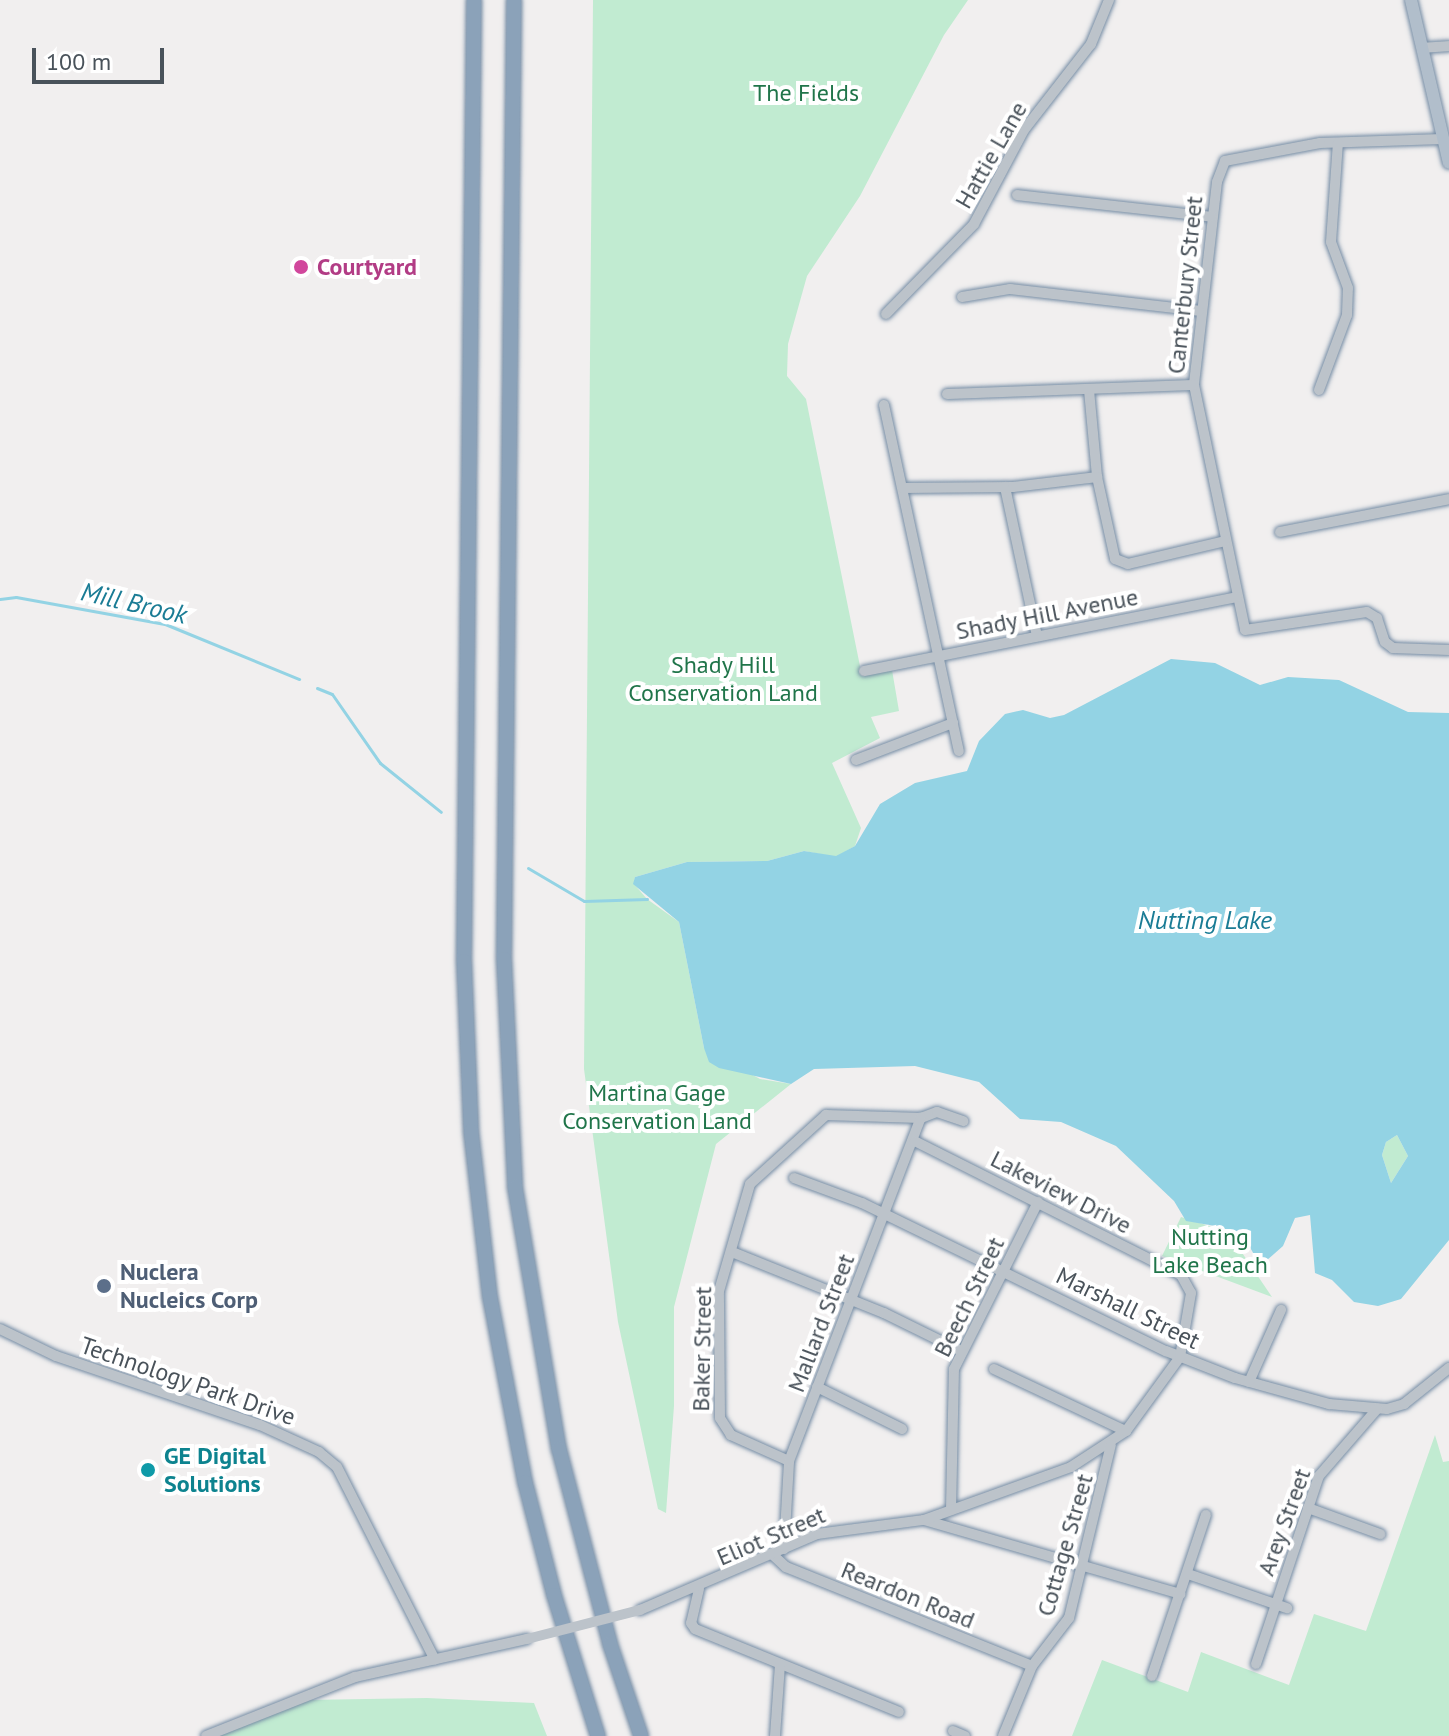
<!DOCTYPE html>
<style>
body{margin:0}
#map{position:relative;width:1449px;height:1736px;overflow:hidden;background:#f1efef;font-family:"PT Sans",sans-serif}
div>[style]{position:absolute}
.green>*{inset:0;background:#c1ebd1}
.water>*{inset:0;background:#93d3e4}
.stream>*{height:3px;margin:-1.5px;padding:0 1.5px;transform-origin:1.5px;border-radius:1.5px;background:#93d3e4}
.roads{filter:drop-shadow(0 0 2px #768da5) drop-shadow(0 0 2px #768da5)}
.minor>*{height:10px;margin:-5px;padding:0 5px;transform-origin:5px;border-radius:5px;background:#bcc3ca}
.major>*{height:12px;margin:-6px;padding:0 6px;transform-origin:6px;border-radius:6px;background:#b1becb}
.highway>*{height:14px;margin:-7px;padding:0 7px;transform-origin:7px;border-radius:7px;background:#8ba2b9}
.minor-bridge>*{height:10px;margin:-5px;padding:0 5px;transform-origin:5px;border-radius:5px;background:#bcc3ca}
.dots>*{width:22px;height:22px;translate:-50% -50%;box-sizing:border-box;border:4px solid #fff;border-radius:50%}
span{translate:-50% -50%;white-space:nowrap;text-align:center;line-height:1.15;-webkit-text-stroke:8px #fff;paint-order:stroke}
.park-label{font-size:24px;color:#20754a}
.street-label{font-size:24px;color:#49525a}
.hotel-label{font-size:24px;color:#b23c85;font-weight:700}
.left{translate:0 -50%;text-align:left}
.service-label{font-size:24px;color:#4e5e75;font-weight:700}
.culture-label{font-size:24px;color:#0d838f;font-weight:700}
.water-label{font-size:26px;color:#1a7c95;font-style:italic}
.scale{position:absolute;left:32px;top:48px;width:132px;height:36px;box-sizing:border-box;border:4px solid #49525a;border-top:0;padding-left:10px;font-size:24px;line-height:28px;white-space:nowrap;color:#49525a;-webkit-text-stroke:6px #fff;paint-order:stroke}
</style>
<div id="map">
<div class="green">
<i style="clip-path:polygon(593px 0,968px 0,944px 35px,860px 196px,807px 276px,788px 344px,787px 376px,806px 399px,862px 676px,892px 670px,899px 711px,871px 717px,880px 738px,832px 763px,861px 828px,855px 846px,836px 857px,804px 851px,767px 861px,687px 862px,635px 877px,634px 884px,647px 899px,679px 922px,704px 1048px,760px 1079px,791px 1084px,716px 1144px,674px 1307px,674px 1406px,666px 1513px,658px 1509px,618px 1322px,584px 1069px)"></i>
<i style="clip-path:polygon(1397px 1135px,1408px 1156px,1391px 1183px,1382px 1155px,1386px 1142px)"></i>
<i style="clip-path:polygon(1181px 1217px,1228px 1232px,1272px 1297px,1162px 1256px)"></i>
<i style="clip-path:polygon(1435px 1435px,1443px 1462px,1449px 1461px,1449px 1736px,1072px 1736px,1102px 1660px,1188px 1692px,1201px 1652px,1289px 1685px,1314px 1614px,1366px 1631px)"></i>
<i style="clip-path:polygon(427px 1698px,534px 1703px,547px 1736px,218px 1736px,305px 1700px)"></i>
</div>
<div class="water">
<i style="clip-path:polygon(evenodd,1171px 659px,1215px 663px,1260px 685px,1288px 677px,1339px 680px,1408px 712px,1449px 713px,1449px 1240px,1401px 1299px,1378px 1306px,1354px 1302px,1332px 1280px,1315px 1273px,1310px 1215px,1295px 1218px,1283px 1246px,1267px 1260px,1257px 1260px,1246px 1240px,1230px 1237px,1221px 1227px,1186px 1221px,1174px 1201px,1116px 1146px,1061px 1122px,1020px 1119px,979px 1082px,915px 1066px,814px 1069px,791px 1084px,719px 1068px,709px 1062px,704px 1048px,679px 922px,633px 884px,635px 877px,687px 862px,767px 861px,804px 851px,836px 856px,855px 846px,880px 804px,915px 783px,967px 771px,979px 741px,1005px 714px,1023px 710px,1050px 718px,1064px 715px,1171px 659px,1397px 1135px,1408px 1156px,1391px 1183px,1382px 1155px,1386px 1142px,1397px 1135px)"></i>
</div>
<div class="stream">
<i style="left:0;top:599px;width:16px;rotate:-7deg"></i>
<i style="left:16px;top:597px;width:151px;rotate:10.3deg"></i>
<i style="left:165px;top:624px;width:145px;rotate:22.3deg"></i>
<i style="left:317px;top:688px;width:16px;rotate:22deg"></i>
<i style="left:332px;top:694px;width:84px;rotate:55.2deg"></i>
<i style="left:380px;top:763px;width:78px;rotate:38.8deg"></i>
<i style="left:528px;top:868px;width:65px;rotate:30.5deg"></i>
<i style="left:584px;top:901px;width:63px;rotate:-1.8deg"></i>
</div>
<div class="roads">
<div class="minor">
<i style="left:1422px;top:48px;width:27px;rotate:-4deg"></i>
<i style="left:1443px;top:139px;width:123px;rotate:178.1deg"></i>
<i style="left:1320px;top:143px;width:97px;rotate:169.3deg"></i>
<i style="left:1225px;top:161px;width:22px;rotate:111deg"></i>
<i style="left:1217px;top:182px;width:204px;rotate:96.5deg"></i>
<i style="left:1194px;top:385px;width:250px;rotate:78.2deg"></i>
<i style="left:1245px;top:630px;width:123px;rotate:-8.4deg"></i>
<i style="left:1367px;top:612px;width:12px;rotate:31deg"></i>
<i style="left:1377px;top:618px;width:25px;rotate:72deg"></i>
<i style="left:1385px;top:642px;width:10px;rotate:37deg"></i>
<i style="left:1393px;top:648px;width:56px;rotate:2deg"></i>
<i style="left:1017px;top:195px;width:196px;rotate:6.4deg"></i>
<i style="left:962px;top:297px;width:49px;rotate:-9.5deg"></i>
<i style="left:1010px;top:289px;width:190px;rotate:6.6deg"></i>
<i style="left:886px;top:314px;width:126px;rotate:-45.6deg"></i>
<i style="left:974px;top:224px;width:106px;rotate:-62deg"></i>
<i style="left:1024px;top:130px;width:109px;rotate:-52.1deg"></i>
<i style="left:1091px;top:44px;width:48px;rotate:-67.8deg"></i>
<i style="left:1089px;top:390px;width:87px;rotate:84.7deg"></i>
<i style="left:1097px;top:477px;width:84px;rotate:77.6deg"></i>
<i style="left:1115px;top:559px;width:14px;rotate:21deg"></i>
<i style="left:1128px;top:564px;width:100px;rotate:-13.3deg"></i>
<i style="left:1319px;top:390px;width:80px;rotate:-69.5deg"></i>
<i style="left:1347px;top:315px;width:27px;rotate:-88deg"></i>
<i style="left:1348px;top:288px;width:49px;rotate:-110.3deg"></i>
<i style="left:1331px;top:242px;width:99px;rotate:-86deg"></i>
<i style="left:947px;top:394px;width:247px;rotate:-2.1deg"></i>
<i style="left:884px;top:405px;width:354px;rotate:77.8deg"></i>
<i style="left:1005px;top:487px;width:152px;rotate:77.9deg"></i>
<i style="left:903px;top:488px;width:110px;rotate:-0.5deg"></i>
<i style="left:1013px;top:487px;width:85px;rotate:-6.8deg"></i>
<i style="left:1280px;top:532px;width:172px;rotate:-11deg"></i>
<i style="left:864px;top:671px;width:380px;rotate:-11.2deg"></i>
<i style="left:856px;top:760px;width:104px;rotate:-20.9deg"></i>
<i style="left:794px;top:1178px;width:72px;rotate:20.2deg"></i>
<i style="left:862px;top:1203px;width:338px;rotate:26deg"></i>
<i style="left:1166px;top:1351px;width:74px;rotate:21.4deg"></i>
<i style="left:1235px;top:1378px;width:98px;rotate:15.5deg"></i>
<i style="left:1329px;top:1404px;width:58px;rotate:4.9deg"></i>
<i style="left:1387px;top:1409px;width:18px;rotate:-16deg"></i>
<i style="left:1404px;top:1404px;width:58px;rotate:-38.7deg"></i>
<i style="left:732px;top:1252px;width:164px;rotate:21.9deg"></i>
<i style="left:884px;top:1313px;width:86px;rotate:26.3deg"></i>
<i style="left:0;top:1329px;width:62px;rotate:25.7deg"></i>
<i style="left:56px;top:1356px;width:215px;rotate:18.7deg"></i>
<i style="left:260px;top:1425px;width:65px;rotate:24.6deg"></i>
<i style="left:319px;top:1452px;width:23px;rotate:40deg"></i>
<i style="left:337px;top:1467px;width:216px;rotate:63.1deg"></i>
<i style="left:994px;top:1369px;width:146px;rotate:25.2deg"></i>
<i style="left:1249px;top:1382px;width:79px;rotate:-66deg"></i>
<i style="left:817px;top:1387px;width:95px;rotate:26.3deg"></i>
<i style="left:789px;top:1461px;width:64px;rotate:-155.9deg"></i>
<i style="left:731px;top:1435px;width:20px;rotate:-123deg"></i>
<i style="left:720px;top:1418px;width:127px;rotate:-90.5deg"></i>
<i style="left:719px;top:1291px;width:111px;rotate:-73.8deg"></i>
<i style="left:750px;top:1184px;width:103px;rotate:-42.2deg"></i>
<i style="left:826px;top:1115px;width:95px;rotate:1.8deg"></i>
<i style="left:921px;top:1118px;width:17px;rotate:-21deg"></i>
<i style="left:937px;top:1112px;width:28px;rotate:19deg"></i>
<i style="left:1308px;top:1508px;width:77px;rotate:19.9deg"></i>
<i style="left:951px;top:1510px;width:141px;rotate:-88.8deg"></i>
<i style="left:954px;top:1369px;width:187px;rotate:-63.3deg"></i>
<i style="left:924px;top:1520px;width:267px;rotate:16.1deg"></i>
<i style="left:784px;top:1549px;width:88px;rotate:-86.7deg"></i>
<i style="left:789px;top:1461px;width:368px;rotate:-69deg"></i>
<i style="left:773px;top:1555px;width:18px;rotate:43deg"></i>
<i style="left:786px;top:1567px;width:265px;rotate:21.9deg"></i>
<i style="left:1188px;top:1574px;width:105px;rotate:19deg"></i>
<i style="left:699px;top:1589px;width:35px;rotate:103deg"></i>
<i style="left:691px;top:1623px;width:7px;rotate:56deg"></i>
<i style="left:695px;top:1629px;width:220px;rotate:22.1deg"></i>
<i style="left:640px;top:1610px;width:193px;rotate:-23.2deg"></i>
<i style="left:817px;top:1534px;width:108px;rotate:-7.5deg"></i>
<i style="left:924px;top:1520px;width:156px;rotate:-19.8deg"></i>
<i style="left:1071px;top:1467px;width:66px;rotate:-33.2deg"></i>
<i style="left:1126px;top:1431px;width:92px;rotate:-53.9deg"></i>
<i style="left:1180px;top:1357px;width:65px;rotate:-80.2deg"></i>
<i style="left:1191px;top:1293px;width:21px;rotate:-119deg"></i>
<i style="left:1181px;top:1275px;width:298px;rotate:-153.3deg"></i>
<i style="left:1256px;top:1664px;width:198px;rotate:-71.5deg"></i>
<i style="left:1319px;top:1476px;width:89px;rotate:-49.1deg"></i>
<i style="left:1152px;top:1676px;width:170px;rotate:-71.5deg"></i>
<i style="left:953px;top:1731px;width:13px;rotate:23deg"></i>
<i style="left:206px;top:1736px;width:160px;rotate:-21.6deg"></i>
<i style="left:355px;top:1677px;width:176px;rotate:-12.5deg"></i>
<i style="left:775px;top:1736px;width:72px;rotate:-86deg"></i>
<i style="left:1003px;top:1736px;width:76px;rotate:-67.5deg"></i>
<i style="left:1032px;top:1666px;width:61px;rotate:-52.4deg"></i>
<i style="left:1069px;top:1618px;width:178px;rotate:-76.4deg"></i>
</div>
<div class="major">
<i style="left:1411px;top:0;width:167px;rotate:76.9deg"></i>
</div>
<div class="highway">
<i style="left:474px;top:0;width:961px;rotate:90.6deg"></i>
<i style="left:464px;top:961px;width:170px;rotate:87.6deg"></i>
<i style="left:471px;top:1131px;width:167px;rotate:83.5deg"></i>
<i style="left:490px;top:1297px;width:188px;rotate:79.3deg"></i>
<i style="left:525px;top:1482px;width:117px;rotate:75.6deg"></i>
<i style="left:554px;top:1595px;width:148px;rotate:72.7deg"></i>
<i style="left:514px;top:0;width:959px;rotate:90.6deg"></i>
<i style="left:504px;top:959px;width:228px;rotate:87.2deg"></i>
<i style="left:515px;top:1187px;width:266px;rotate:80.5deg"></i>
<i style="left:559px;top:1449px;width:202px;rotate:75.3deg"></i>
<i style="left:610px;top:1644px;width:97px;rotate:71.4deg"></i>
</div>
</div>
<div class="minor-bridge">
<i style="left:527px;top:1639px;width:117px;rotate:-14.4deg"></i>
</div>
<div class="dots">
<i style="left:301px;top:267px;background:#d1479c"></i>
<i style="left:104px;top:1286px;background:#5c6f8a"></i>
<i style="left:148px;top:1470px;background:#0f9aa8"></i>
</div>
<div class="park-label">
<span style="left:806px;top:93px">The Fields</span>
<span style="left:723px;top:679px">Shady Hill<br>Conservation Land</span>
<span style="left:657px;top:1107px">Martina Gage<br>Conservation Land</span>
<span style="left:1210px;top:1251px">Nutting<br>Lake Beach</span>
</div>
<div class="street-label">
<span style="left:991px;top:155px;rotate:-60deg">Hattie Lane</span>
<span style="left:1185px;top:285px;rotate:-84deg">Canterbury Street</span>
<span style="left:1047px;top:614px;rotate:-11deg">Shady Hill Avenue</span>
<span style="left:1061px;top:1192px;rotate:27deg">Lakeview Drive</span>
<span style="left:969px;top:1297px;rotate:-64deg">Beech Street</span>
<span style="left:1128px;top:1308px;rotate:26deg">Marshall Street</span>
<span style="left:821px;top:1323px;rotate:-69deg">Mallard Street</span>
<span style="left:702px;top:1349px;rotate:-89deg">Baker Street</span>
<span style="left:188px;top:1381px;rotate:19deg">Technology Park Drive</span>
<span style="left:1284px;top:1522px;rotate:-70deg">Arey Street</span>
<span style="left:771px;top:1536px;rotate:-23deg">Eliot Street</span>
<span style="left:1065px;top:1545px;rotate:-74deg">Cottage Street</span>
<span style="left:908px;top:1595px;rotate:22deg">Reardon Road</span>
</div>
<div class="hotel-label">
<span class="left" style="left:317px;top:267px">Courtyard</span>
</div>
<div class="service-label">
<span class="left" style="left:120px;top:1286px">Nuclera<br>Nucleics Corp</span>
</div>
<div class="culture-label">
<span class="left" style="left:164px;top:1470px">GE Digital<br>Solutions</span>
</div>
<div class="water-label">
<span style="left:134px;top:603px;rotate:13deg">Mill Brook</span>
<span style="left:1205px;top:920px">Nutting Lake</span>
</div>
<div class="scale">100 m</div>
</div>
